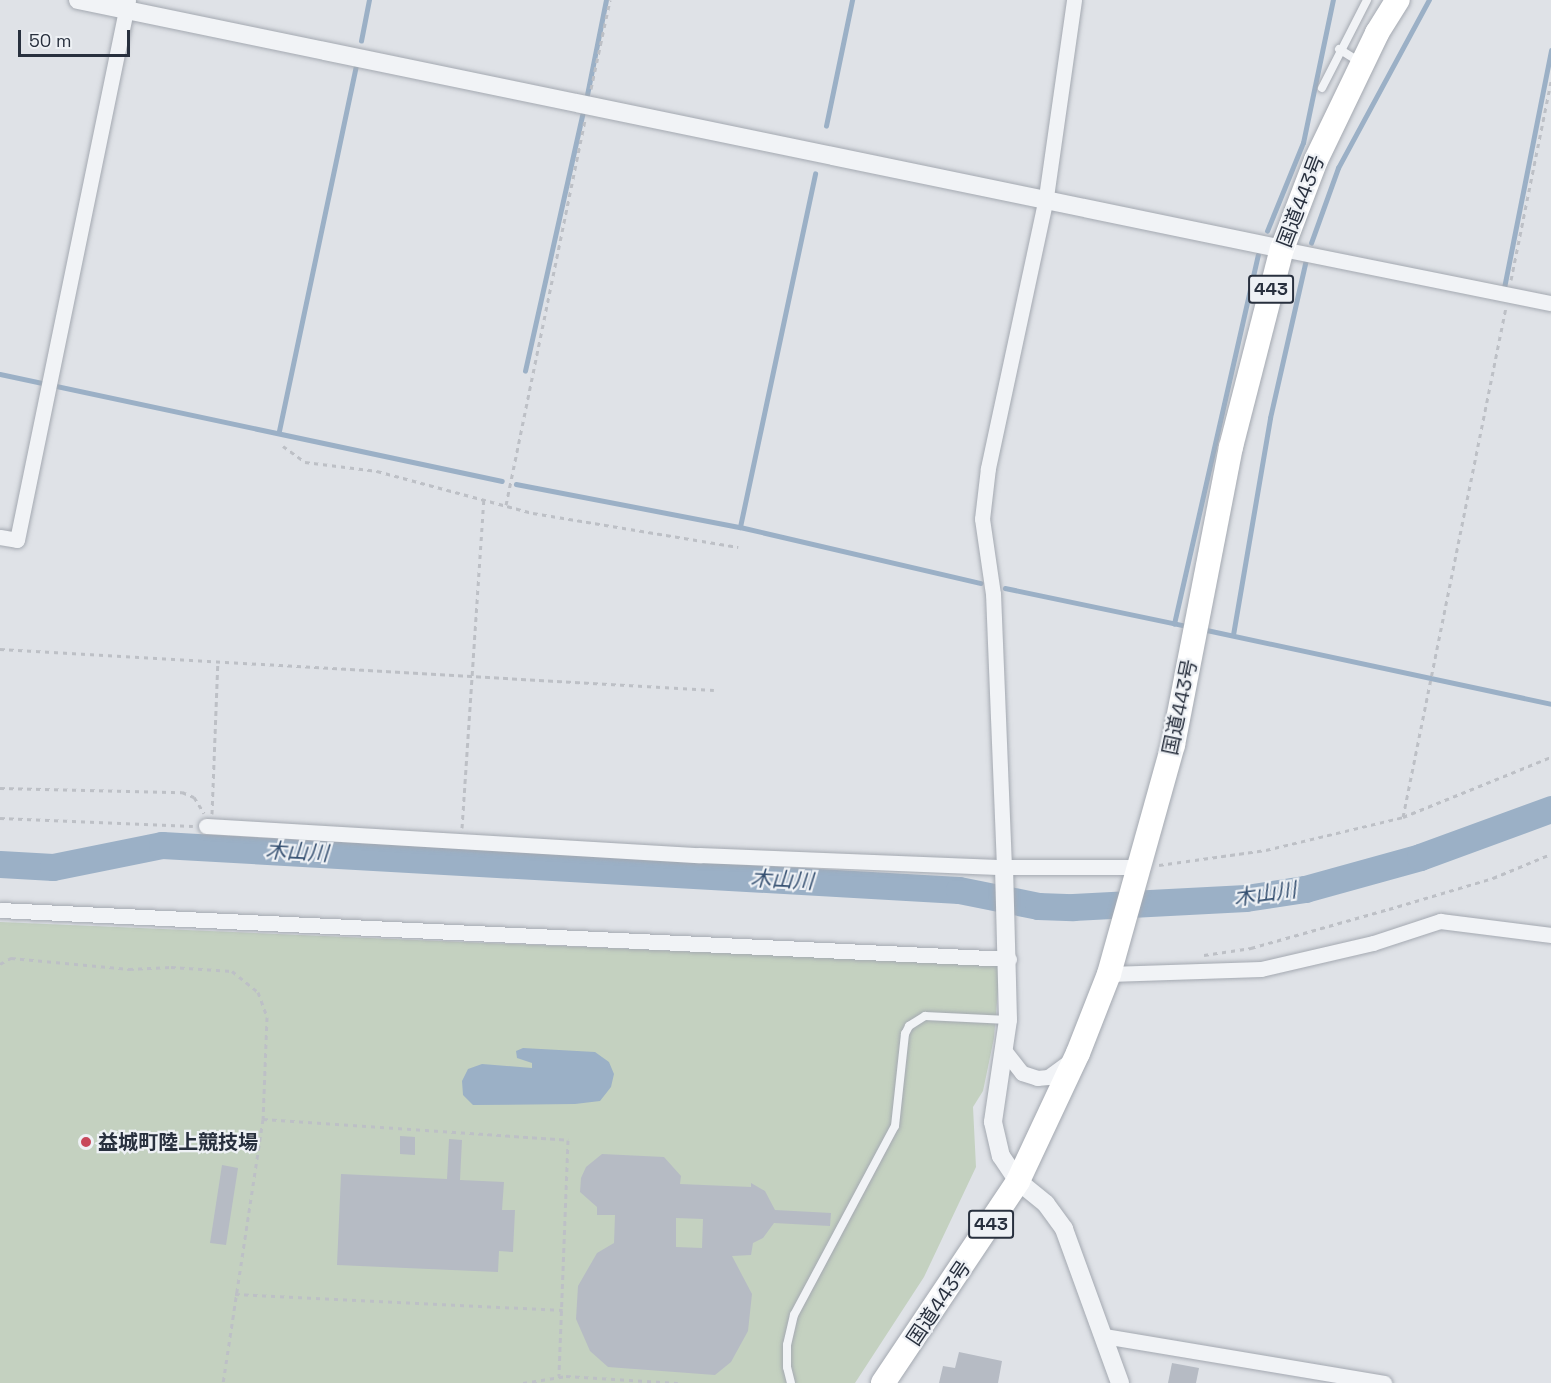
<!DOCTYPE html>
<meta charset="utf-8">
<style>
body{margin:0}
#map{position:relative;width:1551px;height:1383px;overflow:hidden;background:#dfe2e7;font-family:"Space Grotesk","Noto Sans JP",sans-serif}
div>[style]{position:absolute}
.green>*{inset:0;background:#c4d1c0}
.water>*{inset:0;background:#9bb0c6}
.stream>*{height:4.5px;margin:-2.25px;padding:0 2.25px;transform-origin:2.25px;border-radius:2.25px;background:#9bb0c6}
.river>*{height:27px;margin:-13.5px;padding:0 13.5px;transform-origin:13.5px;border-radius:13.5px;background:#9bb0c6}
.building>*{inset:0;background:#b6bbc4}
.path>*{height:3px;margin-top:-1.5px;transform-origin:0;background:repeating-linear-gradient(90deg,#bdc0c6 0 4.5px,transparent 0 9px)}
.roads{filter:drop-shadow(0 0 2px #a4a9b1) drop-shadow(0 0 2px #a4a9b1)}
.service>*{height:8px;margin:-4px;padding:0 4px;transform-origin:4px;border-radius:4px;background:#f1f3f6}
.minor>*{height:15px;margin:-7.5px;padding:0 7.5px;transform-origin:7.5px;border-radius:7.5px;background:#f1f3f6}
.tertiary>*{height:18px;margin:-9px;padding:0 9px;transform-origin:9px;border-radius:9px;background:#f1f3f6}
.trunk>*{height:24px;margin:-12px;padding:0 12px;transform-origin:12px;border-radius:12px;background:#fff}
.dots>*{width:16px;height:16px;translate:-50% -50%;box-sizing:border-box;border:3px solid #eef1f5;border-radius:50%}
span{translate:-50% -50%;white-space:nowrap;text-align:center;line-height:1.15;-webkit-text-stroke:4.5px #eef1f5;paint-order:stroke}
.shield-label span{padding:2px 4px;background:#eef1f5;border:2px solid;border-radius:4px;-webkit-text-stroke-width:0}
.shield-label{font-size:18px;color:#28303e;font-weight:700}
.street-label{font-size:20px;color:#28303e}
.poi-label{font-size:20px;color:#28303e;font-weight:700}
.left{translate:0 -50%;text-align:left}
.water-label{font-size:21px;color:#344f70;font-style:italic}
.scale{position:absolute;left:18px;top:30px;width:112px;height:27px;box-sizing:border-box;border:3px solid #28303e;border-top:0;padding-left:8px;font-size:18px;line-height:21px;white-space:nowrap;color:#28303e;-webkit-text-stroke:4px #eef1f5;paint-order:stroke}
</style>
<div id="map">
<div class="green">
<i style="clip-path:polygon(0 922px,1000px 965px,994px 1038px,983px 1091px,973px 1107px,976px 1167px,924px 1277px,855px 1383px,0 1383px)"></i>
</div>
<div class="water">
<i style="clip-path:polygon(523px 1048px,595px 1052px,609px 1062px,614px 1074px,611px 1087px,600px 1101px,575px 1104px,473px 1105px,463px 1095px,462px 1081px,468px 1069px,482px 1064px,532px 1068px,532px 1063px,517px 1058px,516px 1051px)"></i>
</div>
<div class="stream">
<i style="left:361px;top:41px;width:42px;rotate:-79deg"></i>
<i style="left:587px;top:95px;width:97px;rotate:-78.7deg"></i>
<i style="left:826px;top:126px;width:129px;rotate:-78.3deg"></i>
<i style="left:1267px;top:231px;width:95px;rotate:-67.8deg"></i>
<i style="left:1303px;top:143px;width:146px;rotate:-78.2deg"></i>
<i style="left:1311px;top:243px;width:80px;rotate:-70.2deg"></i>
<i style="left:1338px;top:168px;width:191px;rotate:-61.6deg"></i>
<i style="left:1504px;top:288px;width:242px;rotate:-78.8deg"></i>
<i style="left:525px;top:371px;width:262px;rotate:-77.4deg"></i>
<i style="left:0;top:374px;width:513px;rotate:12.03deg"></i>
<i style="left:279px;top:431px;width:374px;rotate:-78.1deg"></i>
<i style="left:516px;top:484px;width:228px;rotate:10.9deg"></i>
<i style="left:740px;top:527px;width:247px;rotate:13.1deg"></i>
<i style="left:740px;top:527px;width:361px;rotate:-78deg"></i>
<i style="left:1005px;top:588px;width:186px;rotate:11.8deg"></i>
<i style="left:1174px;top:624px;width:378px;rotate:-77.2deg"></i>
<i style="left:1202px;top:629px;width:357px;rotate:12.1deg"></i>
<i style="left:1233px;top:635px;width:220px;rotate:-80.3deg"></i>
<i style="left:1270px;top:418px;width:162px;rotate:-77.2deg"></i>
</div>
<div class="river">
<i style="left:0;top:864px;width:53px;rotate:3.2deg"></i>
<i style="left:53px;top:867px;width:111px;rotate:-11.4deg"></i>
<i style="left:162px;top:845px;width:798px;rotate:3.23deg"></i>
<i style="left:959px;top:890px;width:81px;rotate:11.4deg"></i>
<i style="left:1038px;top:906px;width:35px;rotate:2deg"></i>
<i style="left:1073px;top:907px;width:173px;rotate:-3deg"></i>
<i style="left:1246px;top:898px;width:60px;rotate:-8.7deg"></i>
<i style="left:1305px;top:889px;width:119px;rotate:-15.5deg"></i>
<i style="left:1420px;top:857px;width:140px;rotate:-20.1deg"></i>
</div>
<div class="building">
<i style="clip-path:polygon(400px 1136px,415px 1137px,415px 1155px,400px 1154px)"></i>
<i style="clip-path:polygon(449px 1139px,462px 1140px,460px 1180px,504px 1182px,502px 1210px,515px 1210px,513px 1252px,499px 1251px,498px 1272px,337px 1265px,341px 1174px,447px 1179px)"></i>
<i style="clip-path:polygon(evenodd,602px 1154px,664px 1157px,681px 1176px,680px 1184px,751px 1187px,751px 1183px,765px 1191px,775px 1210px,831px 1213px,830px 1226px,774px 1223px,763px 1238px,753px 1243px,751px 1255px,732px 1256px,752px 1294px,748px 1331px,731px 1362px,715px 1375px,608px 1367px,590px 1351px,576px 1319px,578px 1286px,597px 1253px,614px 1243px,615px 1215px,597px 1215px,597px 1207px,580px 1192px,581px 1178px,586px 1167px,602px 1154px,676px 1218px,703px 1219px,702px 1248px,676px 1247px,676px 1218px)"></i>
<i style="clip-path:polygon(222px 1165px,238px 1168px,226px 1245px,210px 1243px)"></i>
<i style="clip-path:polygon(959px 1352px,1002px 1361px,998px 1383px,939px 1383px,943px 1366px,955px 1368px)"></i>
<i style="clip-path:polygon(1172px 1363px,1199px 1368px,1196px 1383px,1168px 1383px)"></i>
</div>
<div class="path">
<i style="left:591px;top:89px;width:91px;rotate:-77.9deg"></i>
<i style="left:1511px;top:280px;width:203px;rotate:-78.6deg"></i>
<i style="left:283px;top:446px;width:27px;rotate:36deg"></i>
<i style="left:305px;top:462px;width:73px;rotate:7.1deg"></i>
<i style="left:377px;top:471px;width:162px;rotate:15.1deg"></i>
<i style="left:533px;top:513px;width:208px;rotate:9.4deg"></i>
<i style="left:506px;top:505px;width:394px;rotate:-78.4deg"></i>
<i style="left:0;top:649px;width:715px;rotate:3.29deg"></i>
<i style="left:0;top:788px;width:182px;rotate:1.3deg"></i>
<i style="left:182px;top:792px;width:13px;rotate:23deg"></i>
<i style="left:194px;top:797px;width:19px;rotate:58deg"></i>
<i style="left:212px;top:814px;width:153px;rotate:-87.8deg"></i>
<i style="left:1403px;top:817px;width:520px;rotate:-78.58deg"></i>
<i style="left:0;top:818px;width:193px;rotate:2.4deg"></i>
<i style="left:462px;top:828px;width:328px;rotate:-86.2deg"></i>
<i style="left:1159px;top:865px;width:108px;rotate:-8deg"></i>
<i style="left:1266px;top:850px;width:141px;rotate:-13.5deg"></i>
<i style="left:1403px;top:817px;width:160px;rotate:-22.1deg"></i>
<i style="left:1204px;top:955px;width:48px;rotate:-8.5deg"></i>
<i style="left:1251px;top:948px;width:143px;rotate:-15.8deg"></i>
<i style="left:1389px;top:909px;width:109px;rotate:-16.6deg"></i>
<i style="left:1493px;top:878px;width:63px;rotate:-22.5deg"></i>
<i style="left:0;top:964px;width:13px;rotate:-29deg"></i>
<i style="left:11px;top:958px;width:119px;rotate:5.3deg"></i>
<i style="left:129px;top:969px;width:42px;rotate:-2.7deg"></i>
<i style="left:171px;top:967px;width:61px;rotate:3.8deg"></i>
<i style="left:232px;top:971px;width:33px;rotate:39deg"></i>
<i style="left:258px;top:992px;width:27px;rotate:70deg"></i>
<i style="left:267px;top:1017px;width:102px;rotate:92.2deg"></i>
<i style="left:263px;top:1119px;width:267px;rotate:98.6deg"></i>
<i style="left:263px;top:1119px;width:306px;rotate:3.9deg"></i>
<i style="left:568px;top:1140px;width:236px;rotate:92.2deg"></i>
<i style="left:235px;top:1294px;width:328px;rotate:2.8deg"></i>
<i style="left:523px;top:1383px;width:44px;rotate:-9.2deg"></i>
<i style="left:566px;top:1376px;width:112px;rotate:3.6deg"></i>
</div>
<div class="roads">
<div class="service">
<i style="left:1339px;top:49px;width:25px;rotate:32deg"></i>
<i style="left:1322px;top:88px;width:99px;rotate:-62.9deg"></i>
<i style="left:791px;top:1383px;width:16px;rotate:-104deg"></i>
<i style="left:787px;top:1367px;width:22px;rotate:-90deg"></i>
<i style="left:787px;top:1345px;width:31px;rotate:-77deg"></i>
<i style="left:794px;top:1315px;width:214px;rotate:-61.9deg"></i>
<i style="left:895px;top:1126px;width:93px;rotate:-83.8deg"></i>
<i style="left:905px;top:1034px;width:9px;rotate:-63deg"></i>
<i style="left:909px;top:1026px;width:19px;rotate:-32deg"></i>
<i style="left:925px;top:1016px;width:83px;rotate:2.8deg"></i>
</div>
<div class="minor">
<i style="left:1282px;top:249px;width:274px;rotate:11.4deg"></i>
<i style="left:0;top:537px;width:17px;rotate:10deg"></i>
<i style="left:17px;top:540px;width:551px;rotate:-78.38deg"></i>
<i style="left:206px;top:826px;width:494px;rotate:3.4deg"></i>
<i style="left:699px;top:855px;width:305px;rotate:2.3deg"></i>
<i style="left:1004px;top:867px;width:135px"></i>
<i style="left:1004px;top:867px;width:273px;rotate:-92.3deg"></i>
<i style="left:993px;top:594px;width:76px;rotate:-98.3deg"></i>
<i style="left:982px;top:519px;width:51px;rotate:-83.3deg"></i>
<i style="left:988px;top:468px;width:277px;rotate:-77.9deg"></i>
<i style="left:1046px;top:197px;width:199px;rotate:-81.9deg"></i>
<i style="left:0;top:910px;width:1010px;rotate:2.78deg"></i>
<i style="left:1109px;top:974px;width:152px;rotate:-1.9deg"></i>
<i style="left:1261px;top:969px;width:115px;rotate:-13.1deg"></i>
<i style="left:1373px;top:943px;width:71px;rotate:-18.2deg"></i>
<i style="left:1440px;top:921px;width:112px;rotate:7.2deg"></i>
<i style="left:1004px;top:1050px;width:29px;rotate:52deg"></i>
<i style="left:1022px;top:1073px;width:16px;rotate:18deg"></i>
<i style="left:1037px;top:1078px;width:11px;rotate:-5deg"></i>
<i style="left:1048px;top:1077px;width:27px;rotate:-36deg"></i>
<i style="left:1104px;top:1336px;width:284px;rotate:9.5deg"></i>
</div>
<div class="tertiary">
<i style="left:78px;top:0;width:1229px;rotate:11.68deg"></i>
<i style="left:1004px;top:867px;width:153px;rotate:88.5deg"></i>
<i style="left:1008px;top:1020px;width:103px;rotate:98.4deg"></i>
<i style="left:993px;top:1122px;width:35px;rotate:77deg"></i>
<i style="left:1001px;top:1156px;width:30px;rotate:56deg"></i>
<i style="left:1018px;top:1181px;width:36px;rotate:39deg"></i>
<i style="left:1046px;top:1204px;width:31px;rotate:54deg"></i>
<i style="left:1064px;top:1229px;width:164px;rotate:70deg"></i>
</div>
<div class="trunk">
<i style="left:883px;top:1383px;width:243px;rotate:-56.2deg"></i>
<i style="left:1018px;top:1181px;width:141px;rotate:-64.9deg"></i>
<i style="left:1078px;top:1053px;width:85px;rotate:-68.6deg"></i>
<i style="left:1109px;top:974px;width:238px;rotate:-74.4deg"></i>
<i style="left:1173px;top:745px;width:304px;rotate:-79deg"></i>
<i style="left:1231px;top:447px;width:204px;rotate:-75.6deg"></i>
<i style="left:1282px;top:249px;width:95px;rotate:-69.1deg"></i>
<i style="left:1316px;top:160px;width:141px;rotate:-64.3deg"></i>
<i style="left:1377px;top:33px;width:39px;rotate:-58deg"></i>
</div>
</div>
<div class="dots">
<i style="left:86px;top:1142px;background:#c8485b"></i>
</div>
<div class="shield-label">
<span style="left:1271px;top:289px">443</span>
<span style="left:991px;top:1224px">443</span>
</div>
<div class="street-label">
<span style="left:1301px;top:201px;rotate:-69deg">国道443号</span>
<span style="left:1180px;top:707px;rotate:-78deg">国道443号</span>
<span style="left:939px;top:1303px;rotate:-56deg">国道443号</span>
</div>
<div class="poi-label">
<span class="left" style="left:98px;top:1142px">益城町陸上競技場</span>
</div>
<div class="water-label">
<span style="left:297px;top:852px;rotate:3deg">木山川</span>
<span style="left:782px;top:880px;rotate:3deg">木山川</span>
<span style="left:1265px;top:894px;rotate:-8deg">木山川</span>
</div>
<div class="scale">50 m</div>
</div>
